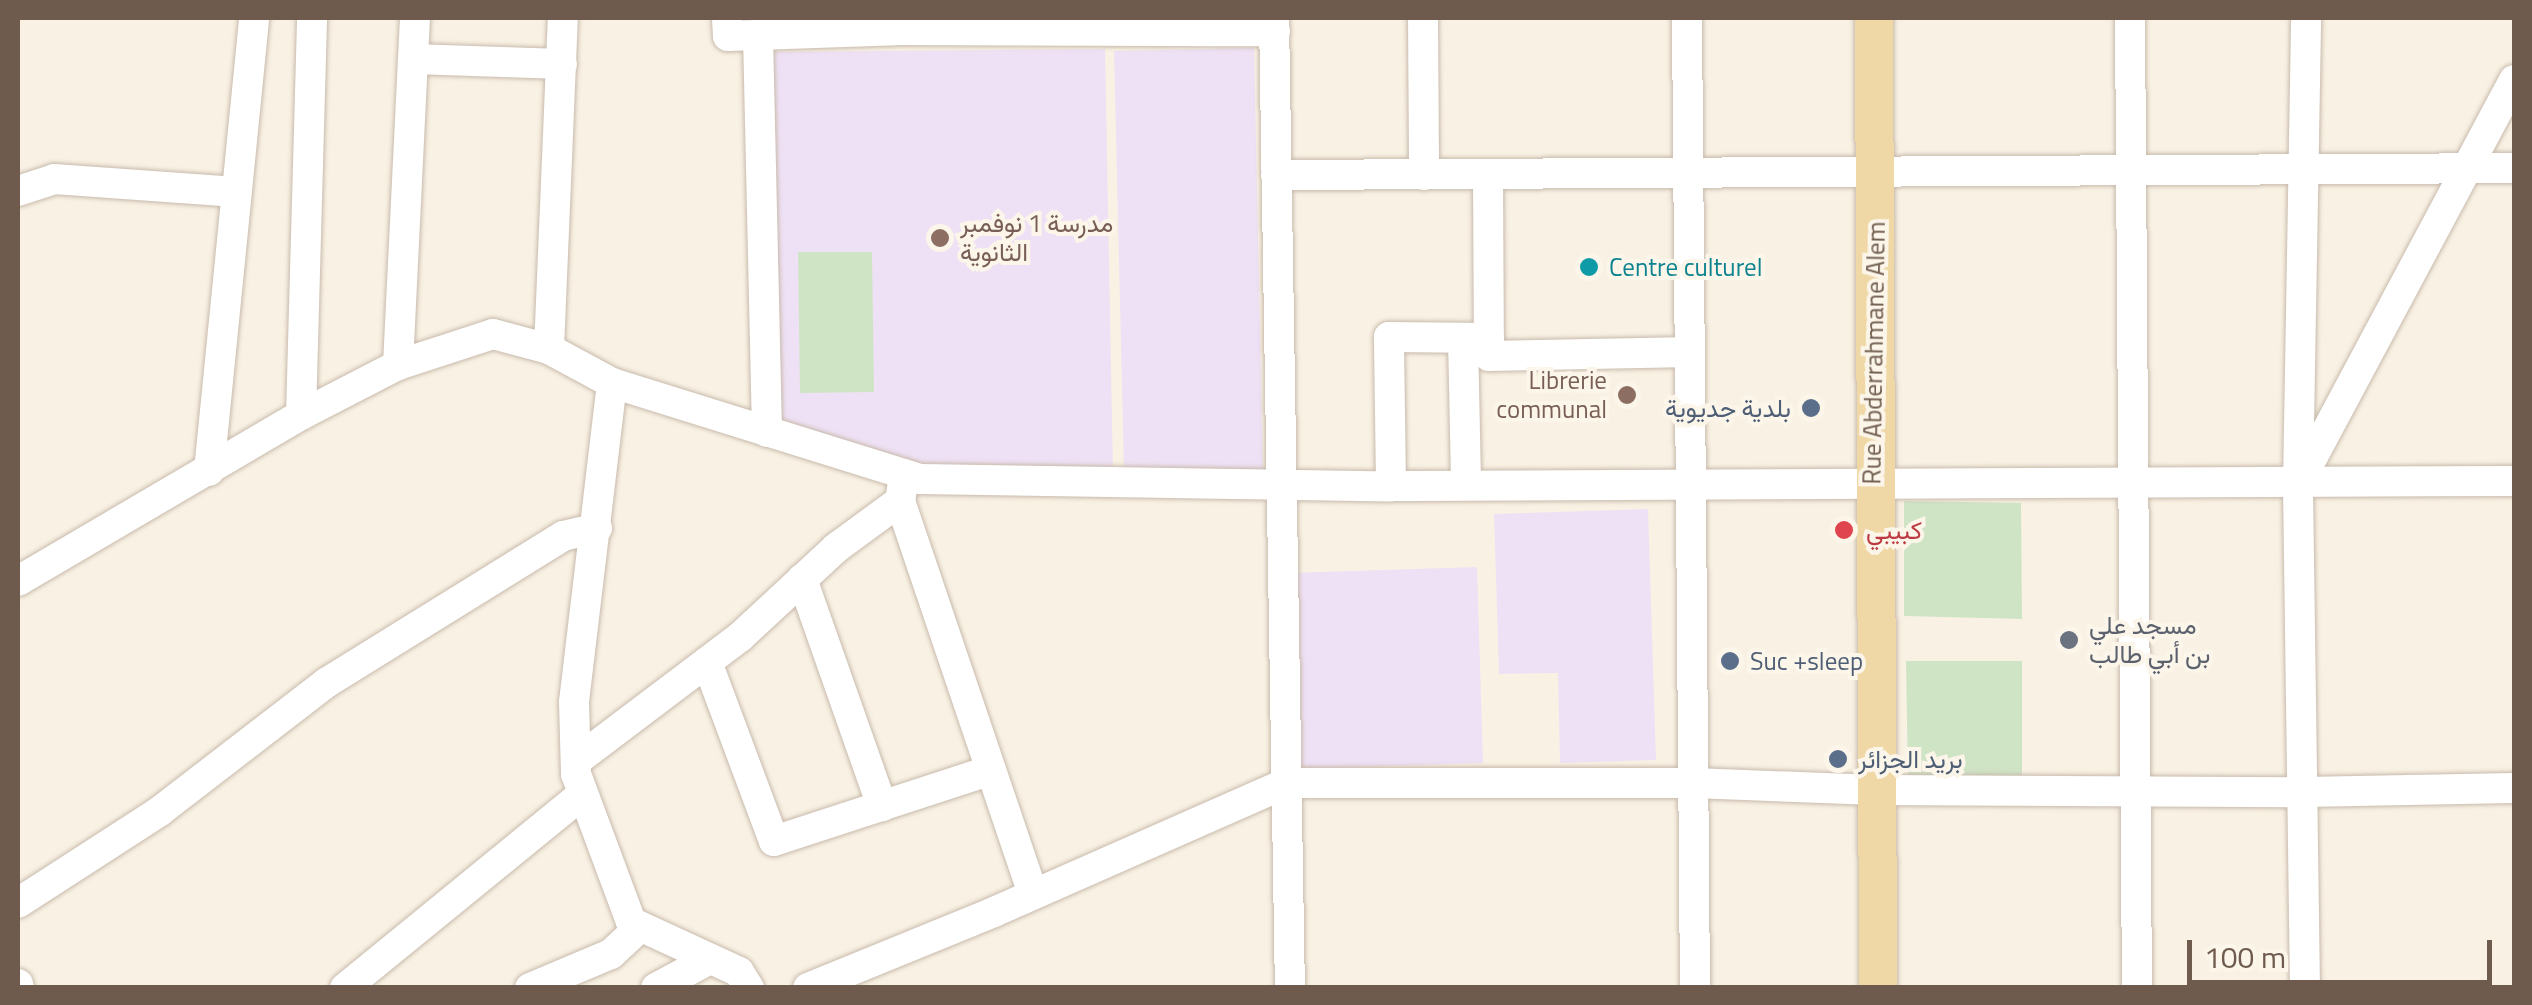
<!DOCTYPE html>
<meta charset="utf-8">
<style>
body{margin:0}
#map{position:relative;width:2532px;height:1005px;overflow:hidden;background:#f9f2e4;font-family:"Titillium Web",Vazirmatn,sans-serif}
div>[style]{position:absolute}
.education>*{inset:0;background:#efe1f5}
.green>*{inset:0;background:#cfe4c5}
.roads{filter:drop-shadow(0 0 2px #c8baac) drop-shadow(0 0 2px #c8baac)}
.minor>*{height:30px;margin:-15px;padding:0 15px;transform-origin:15px;border-radius:15px;background:#fff}
.major>*{height:38px;margin:-19px;padding:0 19px;transform-origin:19px;border-radius:19px;background:#efd8a5}
.dots>*{width:28px;height:28px;translate:-50% -50%;box-sizing:border-box;border:5px solid #fcf6ea;border-radius:50%}
span{translate:-50% -50%;white-space:nowrap;text-align:center;line-height:1.15;-webkit-text-stroke:8px #fcf6ea;paint-order:stroke}
.education-label{font-size:25px;color:#785e54}
.left{translate:0 -50%;text-align:left}
.right{translate:-100% -50%;text-align:right}
.culture-label{font-size:25px;color:#0d838f}
.street-label{font-size:25px;color:#6e5b4d}
.service-label{font-size:25px;color:#4e5e75}
.health-label{font-size:25px;color:#be3a42}
.worship-label{font-size:25px;color:#5b616d}
.frame{position:absolute;inset:0;border:20px solid #6e5b4d;pointer-events:none}
.scale{position:absolute;left:2187px;top:940px;width:305px;height:45px;box-sizing:border-box;border:5px solid #6e5b4d;border-top:0;padding-left:12px;font-size:30px;line-height:35px;white-space:nowrap;color:#6e5b4d;-webkit-text-stroke:8px #fcf6ea;paint-order:stroke}
</style>
<div id="map">
<div class="education">
<i style="clip-path:polygon(1254px 48px,1263px 469px,1124px 472px,1114px 51px)"></i>
<i style="clip-path:polygon(1105px 49px,1113px 471px,942px 471px,774px 424px,771px 52px)"></i>
<i style="clip-path:polygon(1648px 509px,1656px 760px,1560px 763px,1558px 673px,1499px 674px,1494px 514px)"></i>
<i style="clip-path:polygon(1477px 567px,1483px 763px,1294px 769px,1288px 573px)"></i>
</div>
<div class="green">
<i style="clip-path:polygon(872px 252px,874px 392px,800px 393px,798px 252px)"></i>
<i style="clip-path:polygon(1904px 501px,2021px 503px,2022px 619px,1904px 616px)"></i>
<i style="clip-path:polygon(1906px 661px,2022px 661px,2022px 783px,1908px 783px)"></i>
</div>
<div class="roads">
<div class="minor">
<i style="left:727px;top:18px;width:18px;rotate:87deg"></i>
<i style="left:728px;top:36px;width:168px;rotate:-2deg"></i>
<i style="left:896px;top:30px;width:379px;rotate:0.2deg"></i>
<i style="left:1274px;top:18px;width:970px;rotate:89.06deg"></i>
<i style="left:1423px;top:18px;width:157px;rotate:89.6deg"></i>
<i style="left:1687px;top:18px;width:970px;rotate:89.53deg"></i>
<i style="left:2130px;top:18px;width:970px;rotate:89.59deg"></i>
<i style="left:758px;top:35px;width:397px;rotate:88.7deg"></i>
<i style="left:413px;top:59px;width:149px;rotate:1.9deg"></i>
<i style="left:1488px;top:174px;width:182px;rotate:89.7deg"></i>
<i style="left:1489px;top:356px;width:201px;rotate:-1.1deg"></i>
<i style="left:1276px;top:175px;width:1238px;rotate:-0.32deg"></i>
<i style="left:18px;top:191px;width:38px;rotate:-18deg"></i>
<i style="left:54px;top:179px;width:183px;rotate:4.1deg"></i>
<i style="left:1463px;top:338px;width:147px;rotate:88.8deg"></i>
<i style="left:549px;top:349px;width:331px;rotate:-87.6deg"></i>
<i style="left:398px;top:365px;width:347px;rotate:-87.2deg"></i>
<i style="left:612px;top:383px;width:321px;rotate:96.8deg"></i>
<i style="left:574px;top:702px;width:72px;rotate:88.4deg"></i>
<i style="left:576px;top:774px;width:158px;rotate:69.6deg"></i>
<i style="left:631px;top:922px;width:119px;rotate:24.8deg"></i>
<i style="left:739px;top:972px;width:19px;rotate:58deg"></i>
<i style="left:301px;top:415px;width:397px;rotate:-88.4deg"></i>
<i style="left:209px;top:471px;width:455px;rotate:-84.3deg"></i>
<i style="left:904px;top:474px;width:27px;rotate:98deg"></i>
<i style="left:900px;top:501px;width:415px;rotate:71.3deg"></i>
<i style="left:2302px;top:477px;width:450px;rotate:-61.9deg"></i>
<i style="left:1391px;top:486px;width:149px;rotate:-90.8deg"></i>
<i style="left:1389px;top:337px;width:100px;rotate:0.6deg"></i>
<i style="left:802px;top:579px;width:241px;rotate:70.6deg"></i>
<i style="left:18px;top:581px;width:328px;rotate:-30.4deg"></i>
<i style="left:301px;top:415px;width:109px;rotate:-27.3deg"></i>
<i style="left:398px;top:365px;width:100px;rotate:-18.1deg"></i>
<i style="left:493px;top:334px;width:58px;rotate:15deg"></i>
<i style="left:549px;top:349px;width:72px;rotate:28.4deg"></i>
<i style="left:612px;top:383px;width:323px;rotate:17.3deg"></i>
<i style="left:920px;top:479px;width:471px;rotate:0.9deg"></i>
<i style="left:1391px;top:486px;width:1123px;rotate:-0.26deg"></i>
<i style="left:707px;top:662px;width:191px;rotate:69.5deg"></i>
<i style="left:774px;top:841px;width:228px;rotate:-18.1deg"></i>
<i style="left:576px;top:761px;width:206px;rotate:-37.1deg"></i>
<i style="left:740px;top:637px;width:131px;rotate:-42.8deg"></i>
<i style="left:836px;top:548px;width:79px;rotate:-36.3deg"></i>
<i style="left:18px;top:903px;width:169px;rotate:-32.9deg"></i>
<i style="left:160px;top:811px;width:210px;rotate:-37.6deg"></i>
<i style="left:326px;top:683px;width:279px;rotate:-31.8deg"></i>
<i style="left:563px;top:536px;width:35px;rotate:-13deg"></i>
<i style="left:18px;top:984px;width:4px;rotate:76deg"></i>
<i style="left:345px;top:988px;width:307px;rotate:-39.2deg"></i>
<i style="left:530px;top:988px;width:88px;rotate:-22.8deg"></i>
<i style="left:611px;top:954px;width:40px;rotate:-43deg"></i>
<i style="left:656px;top:988px;width:59px;rotate:-28.3deg"></i>
<i style="left:808px;top:988px;width:201px;rotate:-22.2deg"></i>
<i style="left:994px;top:912px;width:319px;rotate:-23.8deg"></i>
<i style="left:1286px;top:783px;width:407px"></i>
<i style="left:1693px;top:783px;width:182px;rotate:2.2deg"></i>
<i style="left:1875px;top:790px;width:428px;rotate:0.3deg"></i>
<i style="left:2303px;top:792px;width:211px;rotate:-1.1deg"></i>
<i style="left:2305px;top:988px;width:504px;rotate:-90.8deg"></i>
<i style="left:2298px;top:484px;width:466px;rotate:-89deg"></i>
</div>
<div class="major">
<i style="left:1874px;top:18px;width:970px;rotate:89.76deg"></i>
</div>
</div>
<div class="dots">
<i style="left:940px;top:238px;background:#8d6e63"></i>
<i style="left:1589px;top:267px;background:#0f9aa8"></i>
<i style="left:1627px;top:395px;background:#8d6e63"></i>
<i style="left:1811px;top:408px;background:#5c6f8a"></i>
<i style="left:1844px;top:530px;background:#e0444e"></i>
<i style="left:2069px;top:640px;background:#6b7280"></i>
<i style="left:1730px;top:661px;background:#5c6f8a"></i>
<i style="left:1838px;top:759px;background:#5c6f8a"></i>
</div>
<div class="education-label">
<span class="left" style="left:960px;top:238px">مدرسة 1 نوفمبر<br>الثانوية</span>
<span class="right" style="left:1607px;top:395px">Librerie<br>communal</span>
</div>
<div class="culture-label">
<span class="left" style="left:1609px;top:267px">Centre culturel</span>
</div>
<div class="street-label">
<span style="left:1874px;top:353px;rotate:-89deg">Rue Abderrahmane Alem</span>
</div>
<div class="service-label">
<span class="right" style="left:1791px;top:408px">بلدية جديوية</span>
<span class="left" style="left:1750px;top:661px">Suc +sleep</span>
<span class="left" style="left:1858px;top:759px">بريد الجزائر</span>
</div>
<div class="health-label">
<span class="left" style="left:1866px;top:530px">كبيبي</span>
</div>
<div class="worship-label">
<span class="left" style="left:2089px;top:640px">مسجد علي<br>بن أبي طالب</span>
</div>
<div class="frame"></div>
<div class="scale">100 m</div>
</div>
